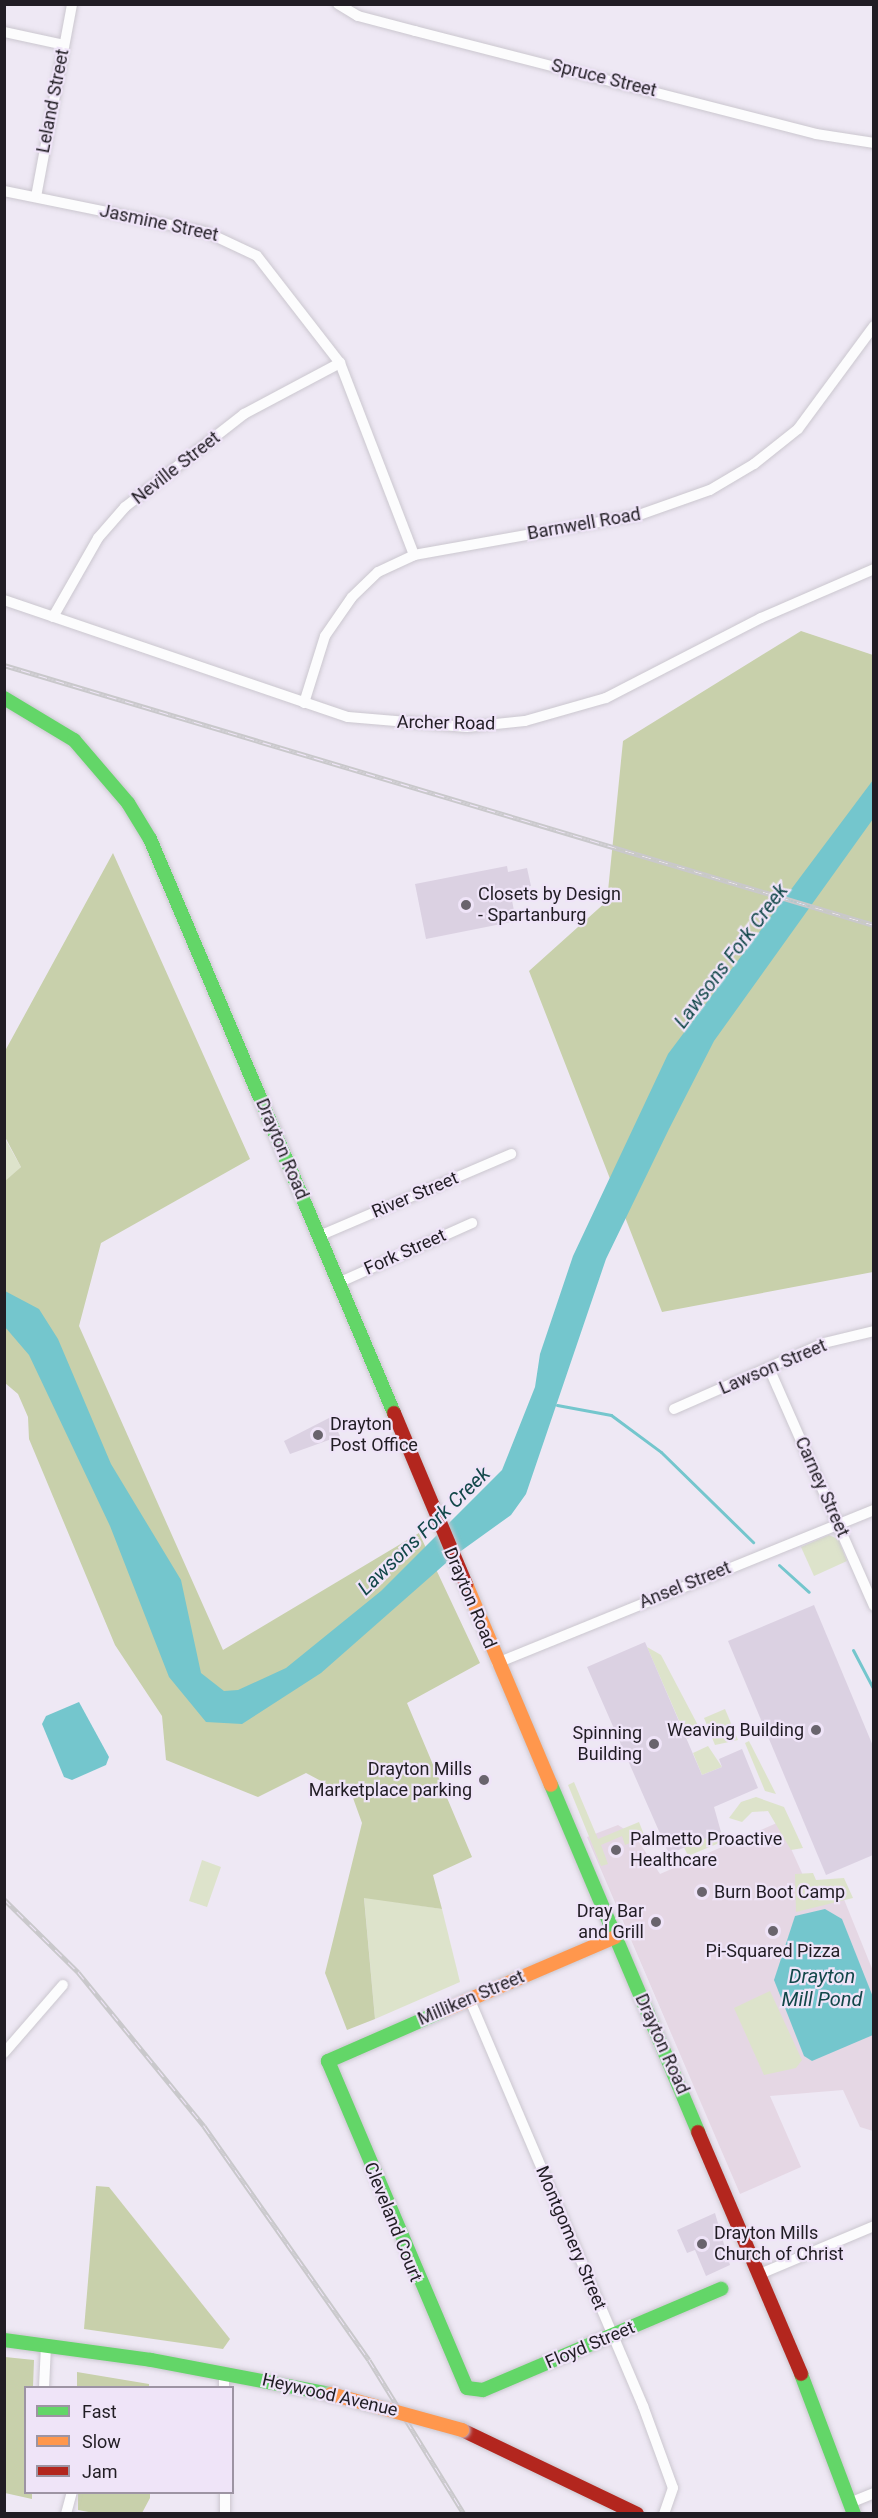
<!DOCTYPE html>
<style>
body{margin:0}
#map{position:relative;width:878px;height:2518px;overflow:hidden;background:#eee8f4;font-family:Roboto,sans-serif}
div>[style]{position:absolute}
.commercial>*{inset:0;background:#e5d7e4}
.green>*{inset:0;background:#dde3cb}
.forest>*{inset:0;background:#c8d0ab}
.water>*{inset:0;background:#74c6cd}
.stream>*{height:3px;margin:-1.5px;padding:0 1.5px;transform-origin:1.5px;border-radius:1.5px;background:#74c6cd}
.building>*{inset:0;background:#dbd1e2}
.roads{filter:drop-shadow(0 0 2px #cbc7cf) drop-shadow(0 0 2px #cbc7cf)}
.street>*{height:10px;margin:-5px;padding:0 5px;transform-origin:5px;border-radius:5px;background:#fcfcfd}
.fast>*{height:14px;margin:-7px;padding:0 7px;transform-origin:7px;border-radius:7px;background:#63d668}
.slow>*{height:14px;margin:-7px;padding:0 7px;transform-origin:7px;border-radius:7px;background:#ff974d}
.jam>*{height:14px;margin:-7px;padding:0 7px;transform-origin:7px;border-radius:7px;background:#b3261e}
.rail>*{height:5px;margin-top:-2.5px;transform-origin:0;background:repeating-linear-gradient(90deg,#efe4f8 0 9px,#c9c8cb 0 18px);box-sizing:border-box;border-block:2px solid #c9c8cb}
.bridges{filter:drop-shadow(0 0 2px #cbc7cf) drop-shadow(0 0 2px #cbc7cf)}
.slow-bridge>*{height:14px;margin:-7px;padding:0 7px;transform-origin:7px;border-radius:7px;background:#ff974d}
.dots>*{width:16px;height:16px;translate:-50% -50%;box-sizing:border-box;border:3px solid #efe4f8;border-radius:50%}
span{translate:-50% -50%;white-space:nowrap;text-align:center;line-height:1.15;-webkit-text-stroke:4.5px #efe4f8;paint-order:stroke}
.street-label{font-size:18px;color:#211d24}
.poi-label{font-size:18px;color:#211d24}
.left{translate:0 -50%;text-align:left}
.right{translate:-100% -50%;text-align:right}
.water-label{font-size:20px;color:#124749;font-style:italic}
.frame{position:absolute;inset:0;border:6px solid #211d24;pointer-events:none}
.legend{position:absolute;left:24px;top:2386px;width:210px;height:108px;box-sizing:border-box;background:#efe4f8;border:2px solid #9d94a3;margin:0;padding:8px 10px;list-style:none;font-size:18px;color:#211d24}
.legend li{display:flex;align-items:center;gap:12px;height:30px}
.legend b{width:30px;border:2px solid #9d94a3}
</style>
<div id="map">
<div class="commercial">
<i style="clip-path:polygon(779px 1822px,815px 1902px,841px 1892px,873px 1971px,873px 2131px,860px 2127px,843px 2090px,770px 2096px,801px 2167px,740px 2194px,587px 1837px,618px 1825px,635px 1836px,660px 1874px)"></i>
</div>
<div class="green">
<i style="clip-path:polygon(4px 1137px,21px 1167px,5px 1182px,4px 1182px)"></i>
<i style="clip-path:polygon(829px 1535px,838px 1539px,847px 1561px,814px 1576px,801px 1547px)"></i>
<i style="clip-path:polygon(647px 1647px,661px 1655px,702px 1733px,687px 1739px)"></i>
<i style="clip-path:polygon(725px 1709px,738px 1740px,715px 1745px,704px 1718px)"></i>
<i style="clip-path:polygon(749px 1741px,776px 1794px,765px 1791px,745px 1743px)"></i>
<i style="clip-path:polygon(708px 1746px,722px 1767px,702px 1775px,693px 1753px)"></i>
<i style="clip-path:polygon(574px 1782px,598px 1839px,639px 1822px,645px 1837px,625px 1845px,622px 1836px,601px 1845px,608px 1864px,601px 1866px,568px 1785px)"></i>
<i style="clip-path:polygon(756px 1797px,784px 1807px,803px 1848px,791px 1850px,768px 1811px,752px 1812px,742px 1822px,729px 1818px,741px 1802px)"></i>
<i style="clip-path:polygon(721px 1832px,724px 1841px,688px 1856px,684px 1847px)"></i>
<i style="clip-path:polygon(202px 1860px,221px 1867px,207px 1907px,189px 1901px)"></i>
<i style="clip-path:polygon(813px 1873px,816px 1880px,844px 1878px,853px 1898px,796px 1912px,795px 1874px)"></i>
<i style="clip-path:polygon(364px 1897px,442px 1909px,460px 1982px,375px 2019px)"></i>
<i style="clip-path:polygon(770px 1991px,802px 2060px,796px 2068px,764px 2075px,734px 2008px)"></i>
</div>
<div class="forest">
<i style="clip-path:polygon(801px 631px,873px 655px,873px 1272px,662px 1312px,529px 971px,607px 901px,623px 741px)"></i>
<i style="clip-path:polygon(113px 853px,250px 1159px,101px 1243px,79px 1326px,223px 1650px,419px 1533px,480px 1663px,407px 1703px,472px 1857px,433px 1875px,442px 1909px,364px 1898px,375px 2019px,347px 2030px,325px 1973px,362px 1823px,353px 1798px,306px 1773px,258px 1797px,166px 1760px,162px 1716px,115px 1645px,29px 1439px,28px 1417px,18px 1394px,5px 1383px,4px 1182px,21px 1167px,5px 1137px,5px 1051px)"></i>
<i style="clip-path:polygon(96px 2186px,109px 2187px,230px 2339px,223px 2349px,84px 2329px)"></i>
<i style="clip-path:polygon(5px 2357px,34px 2360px,33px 2387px,26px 2388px,26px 2492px,32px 2493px,32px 2499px,5px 2493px)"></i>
<i style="clip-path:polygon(77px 2372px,149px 2384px,149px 2387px,77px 2387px)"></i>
<i style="clip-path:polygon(78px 2493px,150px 2493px,150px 2498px,142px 2513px,94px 2513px,78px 2510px)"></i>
</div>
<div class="water">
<i style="clip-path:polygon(873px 780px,873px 819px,714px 1041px,669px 1129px,606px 1259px,526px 1494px,511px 1515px,454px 1556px,321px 1673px,242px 1724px,206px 1722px,169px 1677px,110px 1526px,29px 1355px,5px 1327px,5px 1291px,39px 1309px,58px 1339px,111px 1464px,181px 1580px,201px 1673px,224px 1691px,238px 1690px,286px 1668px,381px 1591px,502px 1470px,535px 1387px,540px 1354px,573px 1256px,668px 1054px)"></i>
<i style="clip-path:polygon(79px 1702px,109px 1757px,106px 1765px,72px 1780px,64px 1777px,42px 1724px,46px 1716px)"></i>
<i style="clip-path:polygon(825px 1909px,842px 1919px,873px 1997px,873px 2035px,812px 2061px,804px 2056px,774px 1980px,795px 1916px)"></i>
</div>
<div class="stream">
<i style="left:557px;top:1405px;width:55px;rotate:10.5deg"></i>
<i style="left:611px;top:1415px;width:62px;rotate:36.5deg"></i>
<i style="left:661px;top:1452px;width:129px;rotate:44.4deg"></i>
<i style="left:779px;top:1565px;width:40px;rotate:42deg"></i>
<i style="left:853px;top:1650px;width:45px;rotate:62.3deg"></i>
</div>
<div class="building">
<i style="clip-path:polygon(507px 866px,508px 872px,527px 868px,531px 886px,510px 890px,516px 921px,426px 939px,415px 884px)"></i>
<i style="clip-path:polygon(331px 1417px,340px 1436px,290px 1454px,284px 1441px)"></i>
<i style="clip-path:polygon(814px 1605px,873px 1746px,873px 1855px,826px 1875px,728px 1641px)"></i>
<i style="clip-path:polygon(645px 1642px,702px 1775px,722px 1767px,719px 1759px,742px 1749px,758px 1788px,714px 1807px,721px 1832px,669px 1854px,587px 1667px)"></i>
<i style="clip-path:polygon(715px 2213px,730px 2265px,706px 2276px,695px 2250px,687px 2253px,677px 2230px)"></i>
</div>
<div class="roads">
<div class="street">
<i style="left:338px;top:4px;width:23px;rotate:31deg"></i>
<i style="left:358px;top:16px;width:59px;rotate:14.7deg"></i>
<i style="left:415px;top:31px;width:414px;rotate:14.4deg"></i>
<i style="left:816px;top:134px;width:59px;rotate:8.8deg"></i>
<i style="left:4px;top:32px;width:61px;rotate:12.2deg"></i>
<i style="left:4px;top:191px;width:206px;rotate:11.5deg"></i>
<i style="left:206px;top:232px;width:56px;rotate:25.2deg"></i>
<i style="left:257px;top:256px;width:135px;rotate:52.2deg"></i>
<i style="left:340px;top:363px;width:206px;rotate:68.9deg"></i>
<i style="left:36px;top:197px;width:196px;rotate:-79.4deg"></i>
<i style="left:4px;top:600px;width:363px;rotate:18.8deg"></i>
<i style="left:348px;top:717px;width:119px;rotate:4.8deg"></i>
<i style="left:467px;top:727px;width:58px;rotate:-5.9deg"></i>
<i style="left:525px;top:721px;width:84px;rotate:-15.9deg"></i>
<i style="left:606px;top:698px;width:174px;rotate:-27.3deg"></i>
<i style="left:761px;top:618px;width:123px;rotate:-23.4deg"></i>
<i style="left:53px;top:617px;width:91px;rotate:-60.3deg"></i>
<i style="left:98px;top:538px;width:41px;rotate:-48.9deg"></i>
<i style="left:125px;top:507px;width:151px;rotate:-38deg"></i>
<i style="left:244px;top:414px;width:109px;rotate:-28deg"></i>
<i style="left:304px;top:703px;width:70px;rotate:-72.6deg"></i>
<i style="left:325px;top:636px;width:47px;rotate:-55.3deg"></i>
<i style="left:352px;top:597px;width:36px;rotate:-44deg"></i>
<i style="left:378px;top:572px;width:40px;rotate:-25deg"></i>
<i style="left:414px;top:555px;width:229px;rotate:-10.1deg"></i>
<i style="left:639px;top:515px;width:75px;rotate:-19.4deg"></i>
<i style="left:710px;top:490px;width:51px;rotate:-30.6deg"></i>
<i style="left:754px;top:464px;width:56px;rotate:-38.5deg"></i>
<i style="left:798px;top:429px;width:128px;rotate:-53.6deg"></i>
<i style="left:319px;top:1236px;width:209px;rotate:-23.1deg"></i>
<i style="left:338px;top:1283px;width:147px;rotate:-24.1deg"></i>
<i style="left:769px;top:1368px;width:260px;rotate:66.2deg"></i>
<i style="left:674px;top:1409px;width:164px;rotate:-23.7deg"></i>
<i style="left:824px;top:1343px;width:51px;rotate:-13.5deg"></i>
<i style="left:497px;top:1663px;width:407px;rotate:-22.1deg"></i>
<i style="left:469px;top:1998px;width:444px;rotate:66.9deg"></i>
<i style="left:643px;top:2406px;width:87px;rotate:69.9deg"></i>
<i style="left:673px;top:2488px;width:28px;rotate:109deg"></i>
<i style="left:4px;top:2053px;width:90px;rotate:-49.1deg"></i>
<i style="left:760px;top:2274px;width:124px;rotate:-22.8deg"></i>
<i style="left:44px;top:2388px;width:42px;rotate:-87.3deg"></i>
<i style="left:224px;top:2388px;width:16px;rotate:-90deg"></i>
<i style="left:225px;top:2492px;width:22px;rotate:90deg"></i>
<i style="left:852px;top:2502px;width:24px;rotate:-22deg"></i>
<i style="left:66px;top:2514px;width:23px;rotate:-75deg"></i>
</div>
<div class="fast">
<i style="left:4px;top:698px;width:82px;rotate:31deg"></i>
<i style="left:74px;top:740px;width:83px;rotate:49.4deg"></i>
<i style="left:128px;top:803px;width:42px;rotate:58.6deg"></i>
<i style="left:150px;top:839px;width:624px;rotate:66.97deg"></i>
<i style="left:551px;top:1785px;width:377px;rotate:67deg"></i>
<i style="left:445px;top:2010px;width:128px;rotate:156.4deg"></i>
<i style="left:328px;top:2061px;width:355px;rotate:67deg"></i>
<i style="left:467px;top:2388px;width:16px;rotate:7deg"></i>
<i style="left:483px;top:2390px;width:259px;rotate:-23deg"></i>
<i style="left:4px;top:2340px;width:148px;rotate:7.7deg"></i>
<i style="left:151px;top:2360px;width:183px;rotate:10.7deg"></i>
<i style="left:801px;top:2374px;width:150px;rotate:69.3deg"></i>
</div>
<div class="slow">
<i style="left:466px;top:1584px;width:218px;rotate:67.1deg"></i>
<i style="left:445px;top:2010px;width:185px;rotate:-23.2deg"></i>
</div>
<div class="jam">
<i style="left:394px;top:1413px;width:186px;rotate:67.2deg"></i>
<i style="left:698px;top:2132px;width:263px;rotate:66.9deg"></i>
<i style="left:462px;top:2430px;width:194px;rotate:25.6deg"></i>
</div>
</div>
<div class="rail">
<i style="left:4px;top:665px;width:908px;rotate:16.64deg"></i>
<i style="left:4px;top:1899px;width:104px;rotate:44.6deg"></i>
<i style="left:78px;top:1972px;width:199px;rotate:50.7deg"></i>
<i style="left:204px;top:2126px;width:286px;rotate:54.8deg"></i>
<i style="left:369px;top:2360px;width:181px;rotate:58.3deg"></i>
</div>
<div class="bridges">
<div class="slow-bridge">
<i style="left:331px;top:2394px;width:136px;rotate:15.4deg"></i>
</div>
</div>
<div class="dots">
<i style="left:466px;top:905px;background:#69646d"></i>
<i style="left:318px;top:1435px;background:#69646d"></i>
<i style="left:816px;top:1730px;background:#69646d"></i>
<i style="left:654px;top:1744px;background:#69646d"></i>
<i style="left:484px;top:1780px;background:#69646d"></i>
<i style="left:616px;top:1850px;background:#69646d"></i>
<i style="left:702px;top:1892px;background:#69646d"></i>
<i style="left:656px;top:1922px;background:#69646d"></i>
<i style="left:773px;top:1931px;background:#69646d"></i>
<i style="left:702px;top:2244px;background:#69646d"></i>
</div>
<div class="street-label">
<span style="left:604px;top:78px;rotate:14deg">Spruce Street</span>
<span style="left:53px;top:101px;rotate:-79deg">Leland Street</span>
<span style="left:159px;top:223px;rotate:12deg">Jasmine Street</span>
<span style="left:176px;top:468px;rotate:-38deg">Neville Street</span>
<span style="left:584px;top:524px;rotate:-10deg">Barnwell Road</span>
<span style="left:446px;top:723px;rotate:1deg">Archer Road</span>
<span style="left:282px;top:1149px;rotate:67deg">Drayton Road</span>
<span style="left:415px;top:1195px;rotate:-23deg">River Street</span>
<span style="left:405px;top:1252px;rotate:-24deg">Fork Street</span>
<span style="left:773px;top:1367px;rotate:-23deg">Lawson Street</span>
<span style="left:822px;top:1487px;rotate:66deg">Carney Street</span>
<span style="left:685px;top:1585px;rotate:-22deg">Ansel Street</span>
<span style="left:470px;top:1598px;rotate:67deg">Drayton Road</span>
<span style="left:471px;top:1998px;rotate:-23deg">Milliken Street</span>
<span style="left:662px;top:2044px;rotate:66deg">Drayton Road</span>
<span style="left:393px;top:2222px;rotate:68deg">Cleveland Court</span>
<span style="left:571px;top:2238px;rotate:67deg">Montgomery Street</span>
<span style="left:590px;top:2345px;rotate:-23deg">Floyd Street</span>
<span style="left:330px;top:2395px;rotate:13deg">Heywood Avenue</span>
</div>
<div class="poi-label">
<span class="left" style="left:478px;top:905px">Closets by Design<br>- Spartanburg</span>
<span class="left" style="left:330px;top:1435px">Drayton<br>Post Office</span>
<span class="right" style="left:804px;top:1730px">Weaving Building</span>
<span class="right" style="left:642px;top:1744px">Spinning<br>Building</span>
<span class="right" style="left:472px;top:1780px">Drayton Mills<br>Marketplace parking</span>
<span class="left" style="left:630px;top:1850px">Palmetto Proactive<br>Healthcare</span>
<span class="left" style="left:714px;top:1892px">Burn Boot Camp</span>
<span class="right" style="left:644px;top:1922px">Dray Bar<br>and Grill</span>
<span style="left:773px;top:1951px">Pi-Squared Pizza</span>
<span class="left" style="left:714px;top:2244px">Drayton Mills<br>Church of Christ</span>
</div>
<div class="water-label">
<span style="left:731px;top:956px;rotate:-53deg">Lawsons Fork Creek</span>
<span style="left:424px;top:1531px;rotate:-44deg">Lawsons Fork Creek</span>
<span style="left:822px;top:1988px">Drayton<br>Mill Pond</span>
</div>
<div class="frame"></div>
<ul class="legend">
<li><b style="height:8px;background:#63d668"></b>Fast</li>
<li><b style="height:8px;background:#ff974d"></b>Slow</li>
<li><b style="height:8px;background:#b3261e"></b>Jam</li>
</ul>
</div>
